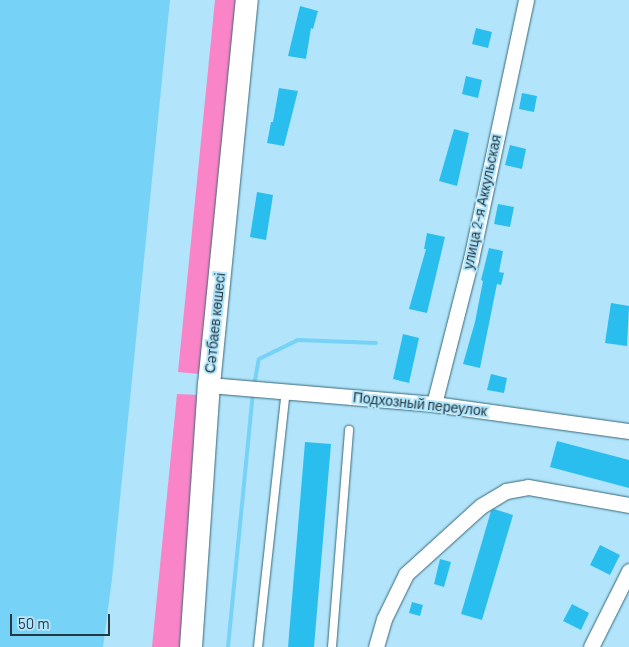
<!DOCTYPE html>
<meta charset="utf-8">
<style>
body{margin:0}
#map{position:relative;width:629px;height:647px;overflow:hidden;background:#b2e5fb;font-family:Barlow,sans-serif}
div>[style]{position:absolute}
.green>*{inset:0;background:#f984c7}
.water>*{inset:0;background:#77d2f7}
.stream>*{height:4px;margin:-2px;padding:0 2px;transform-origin:2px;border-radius:2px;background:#77d2f7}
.building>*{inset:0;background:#2abeef}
.roads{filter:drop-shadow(0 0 1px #38687b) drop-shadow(0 0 1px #38687b)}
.lane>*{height:8px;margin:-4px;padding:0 4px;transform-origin:4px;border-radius:4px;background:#fff}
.street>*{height:15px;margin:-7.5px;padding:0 7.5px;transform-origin:7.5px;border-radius:7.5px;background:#fff}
.primary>*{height:22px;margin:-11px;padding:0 11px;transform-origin:11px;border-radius:11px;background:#fff}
span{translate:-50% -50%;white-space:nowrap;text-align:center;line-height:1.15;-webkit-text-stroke:4px #b2e5fb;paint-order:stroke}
.street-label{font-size:14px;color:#253942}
.scale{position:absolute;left:10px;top:614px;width:100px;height:22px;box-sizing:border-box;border:2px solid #253942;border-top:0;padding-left:6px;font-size:15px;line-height:18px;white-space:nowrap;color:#253942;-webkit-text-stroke:4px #b2e5fb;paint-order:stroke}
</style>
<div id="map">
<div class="green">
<i style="clip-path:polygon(215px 0,246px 0,199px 374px,178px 372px)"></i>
<i style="clip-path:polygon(177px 394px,200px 395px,182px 647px,152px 647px)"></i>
</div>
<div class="water">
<i style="clip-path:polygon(0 0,170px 0,112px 579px,103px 647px,0 647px)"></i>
</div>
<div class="stream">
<i style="left:254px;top:386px;width:27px;rotate:-80deg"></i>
<i style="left:259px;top:359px;width:43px;rotate:-26deg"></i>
<i style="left:298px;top:340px;width:78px;rotate:2.2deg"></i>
<i style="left:228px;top:647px;width:255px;rotate:-84.4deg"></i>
</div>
<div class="building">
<i style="clip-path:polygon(300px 6px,318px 11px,313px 29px,311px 28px,306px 59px,288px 56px)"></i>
<i style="clip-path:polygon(476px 28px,492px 32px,488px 48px,472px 44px)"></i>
<i style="clip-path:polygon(466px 76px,482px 80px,478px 98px,462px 94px)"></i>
<i style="clip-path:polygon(279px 88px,298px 91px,284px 146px,267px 143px,271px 122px,273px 122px)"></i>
<i style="clip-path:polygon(522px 93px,537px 96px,534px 112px,519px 109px)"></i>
<i style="clip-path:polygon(454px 129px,469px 133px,457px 186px,439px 181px)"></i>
<i style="clip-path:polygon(510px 145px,526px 149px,522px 169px,505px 165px)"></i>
<i style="clip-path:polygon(257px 192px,273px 195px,266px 240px,250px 237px)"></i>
<i style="clip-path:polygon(498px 204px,514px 207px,510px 227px,494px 224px)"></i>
<i style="clip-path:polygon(427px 233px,445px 237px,427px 313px,409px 309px,426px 249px,424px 249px)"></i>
<i style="clip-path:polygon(489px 248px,503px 251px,499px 272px,504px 273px,501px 285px,497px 284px,480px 368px,463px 364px,475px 322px,483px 281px,481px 280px)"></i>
<i style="clip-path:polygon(611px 303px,629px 306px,627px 346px,605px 343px)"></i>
<i style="clip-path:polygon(403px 334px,419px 338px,409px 383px,393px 379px)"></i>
<i style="clip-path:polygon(491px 374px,507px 378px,504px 393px,487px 390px)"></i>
<i style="clip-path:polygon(557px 441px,629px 460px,629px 488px,550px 467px)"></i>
<i style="clip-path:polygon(305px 442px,331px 444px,314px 647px,288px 647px)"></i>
<i style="clip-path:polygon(494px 509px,513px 515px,482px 620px,461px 614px,491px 511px)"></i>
<i style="clip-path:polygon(600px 545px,620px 555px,610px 575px,590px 565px)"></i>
<i style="clip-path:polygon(440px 559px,451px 562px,444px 587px,434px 584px)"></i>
<i style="clip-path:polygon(412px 602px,423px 605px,420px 616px,409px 613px)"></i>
<i style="clip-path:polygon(572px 604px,589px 613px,581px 630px,563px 621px)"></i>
</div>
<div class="roads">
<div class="lane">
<i style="left:258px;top:647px;width:258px;rotate:-83.8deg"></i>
<i style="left:332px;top:647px;width:218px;rotate:-85.5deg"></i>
</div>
<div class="street">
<i style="left:209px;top:385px;width:226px;rotate:4.8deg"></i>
<i style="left:434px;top:404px;width:197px;rotate:7.9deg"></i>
<i style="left:434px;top:404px;width:150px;rotate:-75.7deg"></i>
<i style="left:471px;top:259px;width:265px;rotate:-78deg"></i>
<i style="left:376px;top:647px;width:29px;rotate:-74deg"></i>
<i style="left:384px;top:619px;width:50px;rotate:-63.9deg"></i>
<i style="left:406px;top:574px;width:101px;rotate:-42.2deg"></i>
<i style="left:481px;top:506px;width:29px;rotate:-31deg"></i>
<i style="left:506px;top:491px;width:22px;rotate:-10deg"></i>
<i style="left:528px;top:487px;width:103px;rotate:10.1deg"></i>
<i style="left:591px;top:647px;width:85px;rotate:-63.4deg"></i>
</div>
<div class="primary">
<i style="left:191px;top:647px;width:263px;rotate:-86.1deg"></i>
<i style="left:209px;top:385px;width:387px;rotate:-84.4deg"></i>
</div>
</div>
<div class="street-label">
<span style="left:482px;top:202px;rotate:-78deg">улица 2-я Аккульская</span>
<span style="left:215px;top:323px;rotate:-84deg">Сәтбаев көшесі</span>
<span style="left:420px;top:404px;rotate:6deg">Подхозный переулок</span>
</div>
<div class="scale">50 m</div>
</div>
